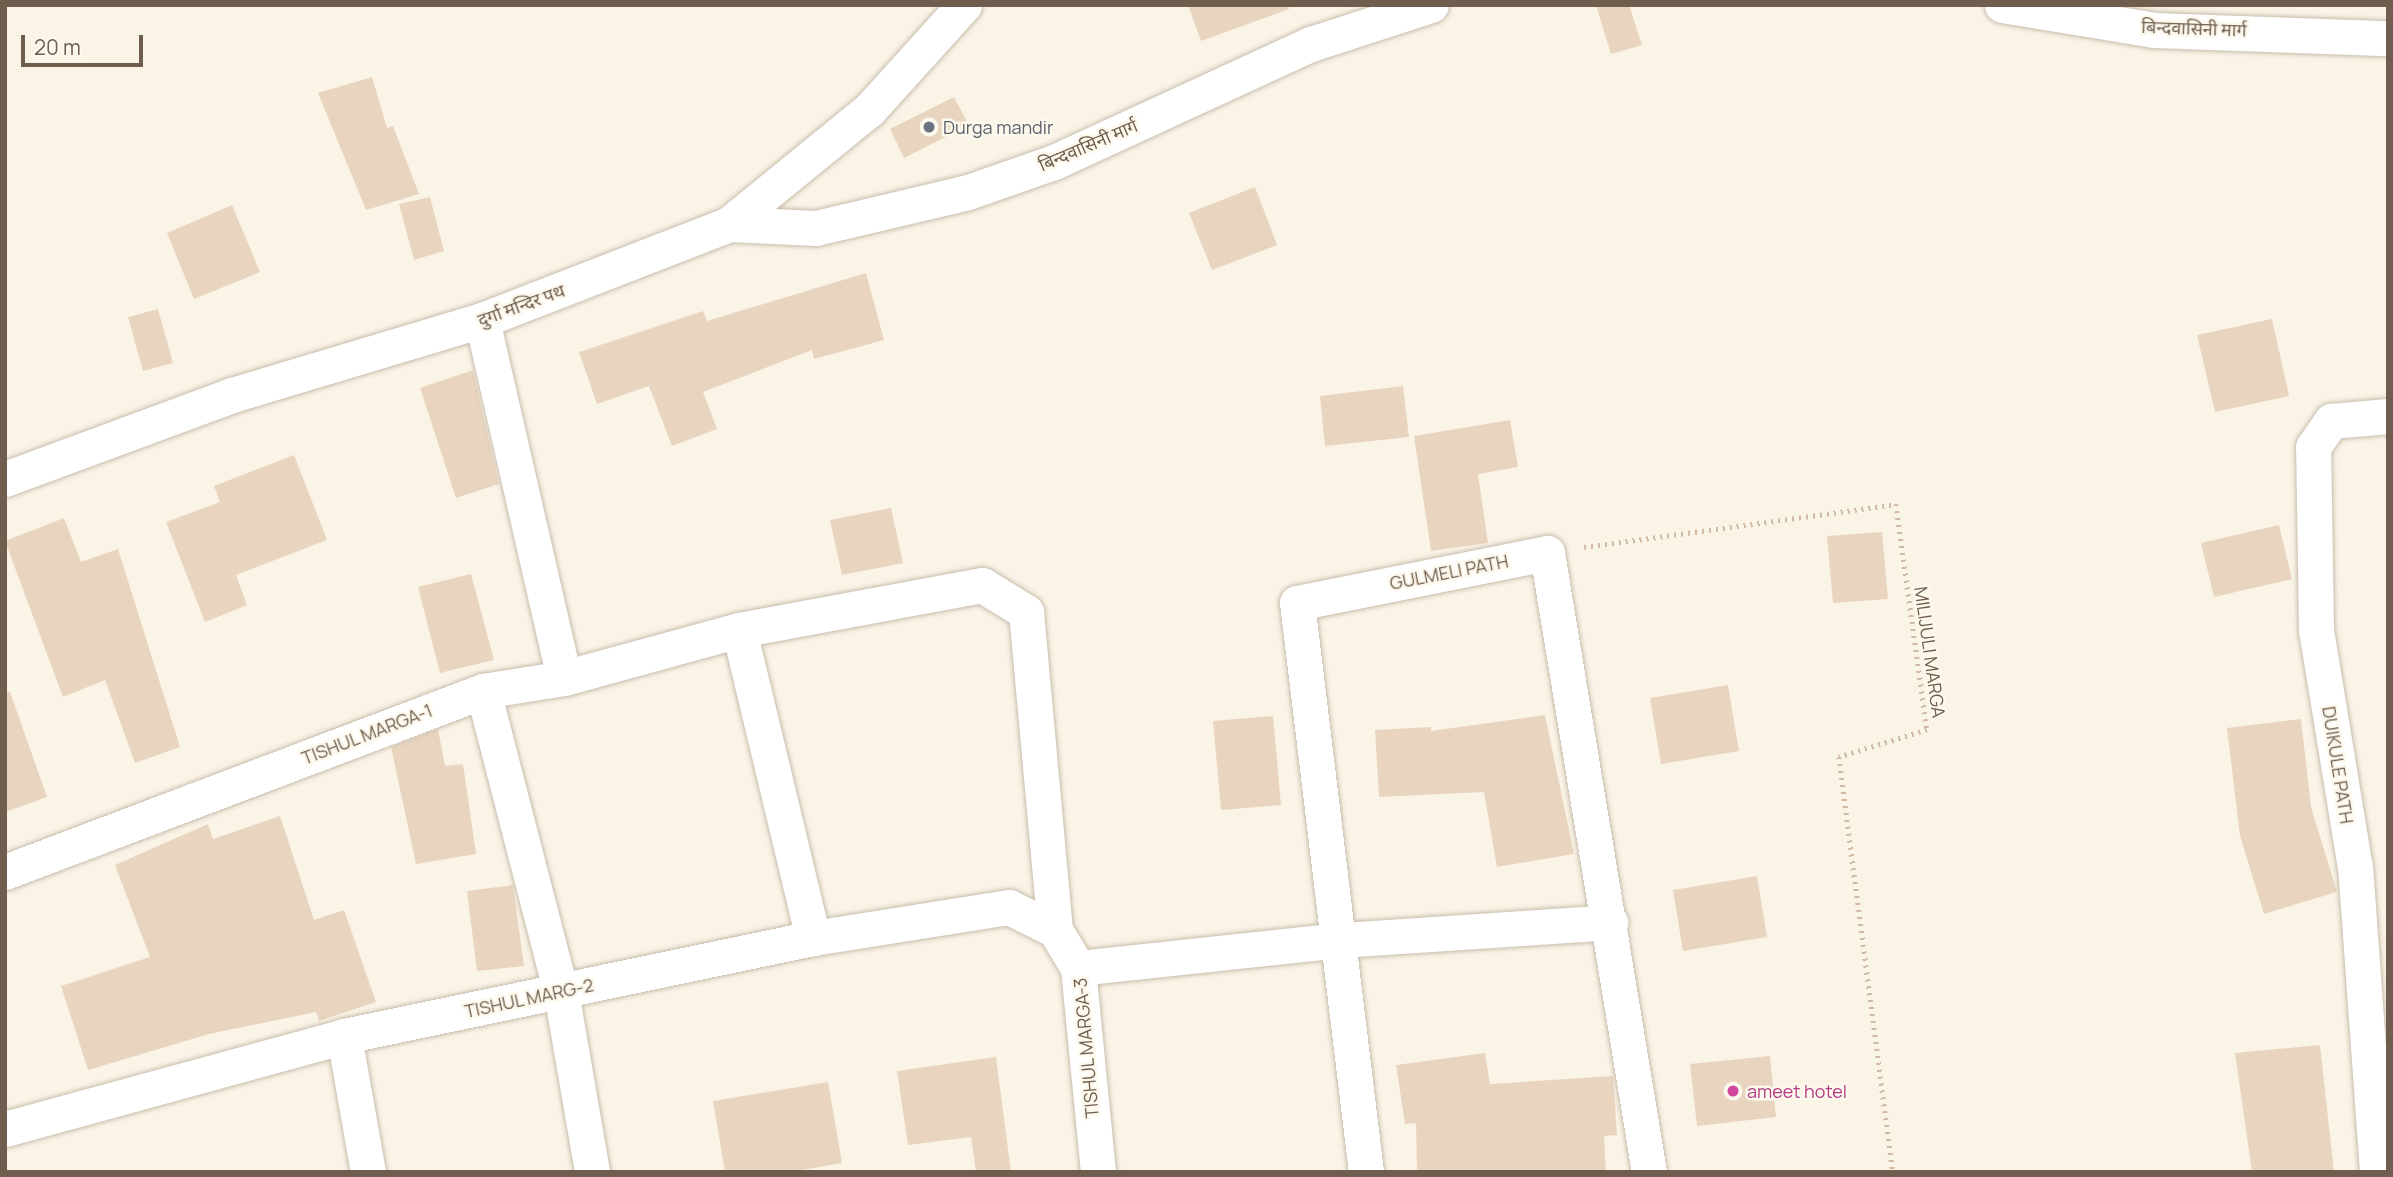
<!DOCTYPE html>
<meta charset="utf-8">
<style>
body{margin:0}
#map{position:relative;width:2393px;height:1177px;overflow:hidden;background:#f9f4e6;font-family:Manrope,"Noto Sans Devanagari",sans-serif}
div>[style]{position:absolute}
.building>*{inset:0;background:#e9d5bf}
.path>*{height:4.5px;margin-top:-2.25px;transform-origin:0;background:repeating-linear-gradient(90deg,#d0baa4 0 2px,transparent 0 7px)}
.roads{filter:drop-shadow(0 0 2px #c9bdad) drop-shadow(0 0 2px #c9bdad)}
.street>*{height:35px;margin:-17.5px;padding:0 17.5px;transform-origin:17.5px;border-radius:17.5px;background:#fff}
.dots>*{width:19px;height:19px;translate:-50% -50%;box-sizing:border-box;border:4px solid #fdf8ec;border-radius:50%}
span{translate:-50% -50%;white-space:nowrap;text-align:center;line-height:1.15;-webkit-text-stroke:5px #fdf8ec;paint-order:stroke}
.street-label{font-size:18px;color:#6f5e4e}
.worship-label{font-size:18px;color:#5b616d}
.left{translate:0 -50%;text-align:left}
.hotel-label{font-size:18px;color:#b23c85}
.frame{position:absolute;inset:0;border:7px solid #6f5e4e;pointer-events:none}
.scale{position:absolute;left:21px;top:35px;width:122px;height:32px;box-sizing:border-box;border:4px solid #6f5e4e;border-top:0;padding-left:9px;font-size:21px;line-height:24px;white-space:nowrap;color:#6f5e4e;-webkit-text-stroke:5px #fdf8ec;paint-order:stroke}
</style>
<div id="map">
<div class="building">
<i style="clip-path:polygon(1188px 5px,1289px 5px,1289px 9px,1201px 41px)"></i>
<i style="clip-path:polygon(1596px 5px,1629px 5px,1642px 45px,1611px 54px)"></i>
<i style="clip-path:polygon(372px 77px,387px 128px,393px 126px,419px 194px,366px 210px,318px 93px)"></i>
<i style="clip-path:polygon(954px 97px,969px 125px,904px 158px,890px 129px)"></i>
<i style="clip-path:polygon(1255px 187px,1277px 245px,1212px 270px,1189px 213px)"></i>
<i style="clip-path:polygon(430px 197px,444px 251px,414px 260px,399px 204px)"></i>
<i style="clip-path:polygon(232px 205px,260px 272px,194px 299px,167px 233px)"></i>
<i style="clip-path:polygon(866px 273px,884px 340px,814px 359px,812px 350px,703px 392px,717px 429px,672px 446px,649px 386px,597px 404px,579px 352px,703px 311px,707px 321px)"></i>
<i style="clip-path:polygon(158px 309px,173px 363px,143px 371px,128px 317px)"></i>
<i style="clip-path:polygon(2272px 319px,2289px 396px,2215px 412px,2197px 335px)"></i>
<i style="clip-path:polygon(473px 370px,499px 484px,456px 498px,420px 388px)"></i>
<i style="clip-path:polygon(1403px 386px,1409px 437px,1325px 446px,1320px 396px)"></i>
<i style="clip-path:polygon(1510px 420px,1518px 467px,1478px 474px,1488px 543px,1431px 551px,1414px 436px)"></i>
<i style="clip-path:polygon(294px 455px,327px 540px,236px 575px,247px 605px,205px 622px,166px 522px,220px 502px,214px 486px)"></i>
<i style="clip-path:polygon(891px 508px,903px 563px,842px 575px,830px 520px)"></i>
<i style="clip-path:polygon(64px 518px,81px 562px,118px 549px,180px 747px,135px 763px,105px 680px,63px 697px,5px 541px)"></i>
<i style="clip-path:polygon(2279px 525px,2292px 579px,2214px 597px,2201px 543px)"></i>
<i style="clip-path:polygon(1882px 532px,1888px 599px,1833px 603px,1827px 536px)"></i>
<i style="clip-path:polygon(471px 574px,494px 660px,440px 673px,418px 587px)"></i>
<i style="clip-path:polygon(1728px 685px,1739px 751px,1661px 764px,1650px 698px)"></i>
<i style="clip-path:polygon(5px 692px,10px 692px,47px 797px,5px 812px)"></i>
<i style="clip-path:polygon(1545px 715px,1574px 854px,1497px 867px,1484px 792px,1379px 797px,1375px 730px,1431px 727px,1431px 731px)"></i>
<i style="clip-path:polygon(1273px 716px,1281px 805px,1221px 810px,1213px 721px)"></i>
<i style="clip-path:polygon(2301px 719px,2311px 807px,2337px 892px,2264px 914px,2240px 836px,2227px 728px)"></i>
<i style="clip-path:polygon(438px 729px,445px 766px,463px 764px,476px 854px,416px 864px,391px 747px)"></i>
<i style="clip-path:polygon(280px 816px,314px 920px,344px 910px,376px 1002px,319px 1021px,316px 1012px,209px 1034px,88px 1070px,61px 986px,150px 957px,115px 865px,208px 824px,213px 839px)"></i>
<i style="clip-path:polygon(1757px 876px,1767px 937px,1683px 951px,1673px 890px)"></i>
<i style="clip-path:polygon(513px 885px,524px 966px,477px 971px,467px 891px)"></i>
<i style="clip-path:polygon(2320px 1045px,2334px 1172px,2252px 1172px,2235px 1053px)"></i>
<i style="clip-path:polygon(1485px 1053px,1490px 1084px,1613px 1076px,1617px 1135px,1604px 1136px,1606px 1172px,1417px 1172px,1416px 1123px,1405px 1124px,1396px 1065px)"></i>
<i style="clip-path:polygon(1770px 1056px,1776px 1117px,1697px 1126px,1690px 1064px)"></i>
<i style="clip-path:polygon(996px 1057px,1011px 1172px,976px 1172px,971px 1137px,908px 1145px,897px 1071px)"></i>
<i style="clip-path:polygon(828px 1082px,842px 1163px,790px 1172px,725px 1172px,713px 1101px)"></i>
</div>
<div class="path">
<i style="left:1584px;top:547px;width:315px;rotate:-7.8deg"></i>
<i style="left:1896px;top:504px;width:228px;rotate:82.2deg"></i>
<i style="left:1927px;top:730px;width:92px;rotate:162.9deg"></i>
<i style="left:1839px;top:757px;width:418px;rotate:82.6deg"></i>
</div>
<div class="roads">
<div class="street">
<i style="left:2002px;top:5px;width:154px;rotate:9.3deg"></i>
<i style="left:2154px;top:30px;width:234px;rotate:2deg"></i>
<i style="left:729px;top:224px;width:87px;rotate:2.6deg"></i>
<i style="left:816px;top:228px;width:156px;rotate:-13.3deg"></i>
<i style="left:968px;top:192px;width:91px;rotate:-19.2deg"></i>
<i style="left:1054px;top:162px;width:283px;rotate:-24.7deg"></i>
<i style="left:1311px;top:44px;width:126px;rotate:-18deg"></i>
<i style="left:482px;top:320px;width:367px;rotate:77.1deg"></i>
<i style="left:5px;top:479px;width:242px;rotate:-20.3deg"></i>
<i style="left:232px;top:395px;width:261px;rotate:-16.7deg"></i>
<i style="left:482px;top:320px;width:265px;rotate:-21.2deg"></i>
<i style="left:729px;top:224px;width:181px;rotate:-39.2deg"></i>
<i style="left:869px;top:110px;width:142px;rotate:-47.9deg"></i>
<i style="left:739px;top:630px;width:317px;rotate:76.5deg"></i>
<i style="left:483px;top:691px;width:311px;rotate:75.5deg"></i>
<i style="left:561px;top:992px;width:183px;rotate:80.2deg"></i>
<i style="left:5px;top:872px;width:511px;rotate:-20.74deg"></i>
<i style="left:483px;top:691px;width:82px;rotate:-9.1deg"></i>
<i style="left:564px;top:678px;width:181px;rotate:-15.3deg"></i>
<i style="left:739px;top:630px;width:247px;rotate:-10.5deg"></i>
<i style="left:982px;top:585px;width:52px;rotate:31.5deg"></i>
<i style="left:1026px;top:612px;width:319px;rotate:84.8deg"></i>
<i style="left:1055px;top:930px;width:44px;rotate:58.8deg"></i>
<i style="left:1078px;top:968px;width:205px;rotate:84.4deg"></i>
<i style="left:1078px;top:968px;width:265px;rotate:-6.1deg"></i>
<i style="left:1342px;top:940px;width:269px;rotate:-3.8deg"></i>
<i style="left:344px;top:1036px;width:138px;rotate:80deg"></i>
<i style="left:5px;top:1129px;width:352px;rotate:-15.3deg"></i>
<i style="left:344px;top:1036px;width:479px;rotate:-11.8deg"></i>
<i style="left:813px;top:938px;width:198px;rotate:-9deg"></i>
<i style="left:1009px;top:907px;width:51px;rotate:26.6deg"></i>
<i style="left:1366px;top:1172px;width:573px;rotate:-96.91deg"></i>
<i style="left:1297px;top:603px;width:255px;rotate:-11.3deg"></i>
<i style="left:1547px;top:553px;width:627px;rotate:80.64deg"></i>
<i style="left:2377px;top:1172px;width:305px;rotate:-94.1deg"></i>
<i style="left:2355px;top:868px;width:241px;rotate:-99.3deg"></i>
<i style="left:2316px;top:630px;width:183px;rotate:-90.9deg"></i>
<i style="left:2313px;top:447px;width:32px;rotate:-55deg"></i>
<i style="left:2331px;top:421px;width:57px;rotate:-5deg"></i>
</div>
</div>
<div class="dots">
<i style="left:929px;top:127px;background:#6b7280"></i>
<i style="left:1733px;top:1091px;background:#d1479c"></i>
</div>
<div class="street-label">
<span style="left:2194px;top:28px;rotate:2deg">बिन्दवासिनी मार्ग</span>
<span style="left:1088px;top:145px;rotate:-23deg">बिन्दवासिनी मार्ग</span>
<span style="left:521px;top:305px;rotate:-20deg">दुर्गा मन्दिर पथ</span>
<span style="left:1449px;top:572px;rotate:-11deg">GULMELI PATH</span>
<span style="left:1930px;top:652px;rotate:82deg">MILIJULI MARGA</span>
<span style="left:367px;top:734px;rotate:-21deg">TISHUL MARGA-1</span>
<span style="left:2338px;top:765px;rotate:81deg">DUIKULE PATH</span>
<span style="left:529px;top:998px;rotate:-12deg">TISHUL MARG-2</span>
<span style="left:1086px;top:1048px;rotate:-95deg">TISHUL MARGA-3</span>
</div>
<div class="worship-label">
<span class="left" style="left:943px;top:127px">Durga mandir</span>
</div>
<div class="hotel-label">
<span class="left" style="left:1747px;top:1091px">ameet hotel</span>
</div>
<div class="frame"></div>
<div class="scale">20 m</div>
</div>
